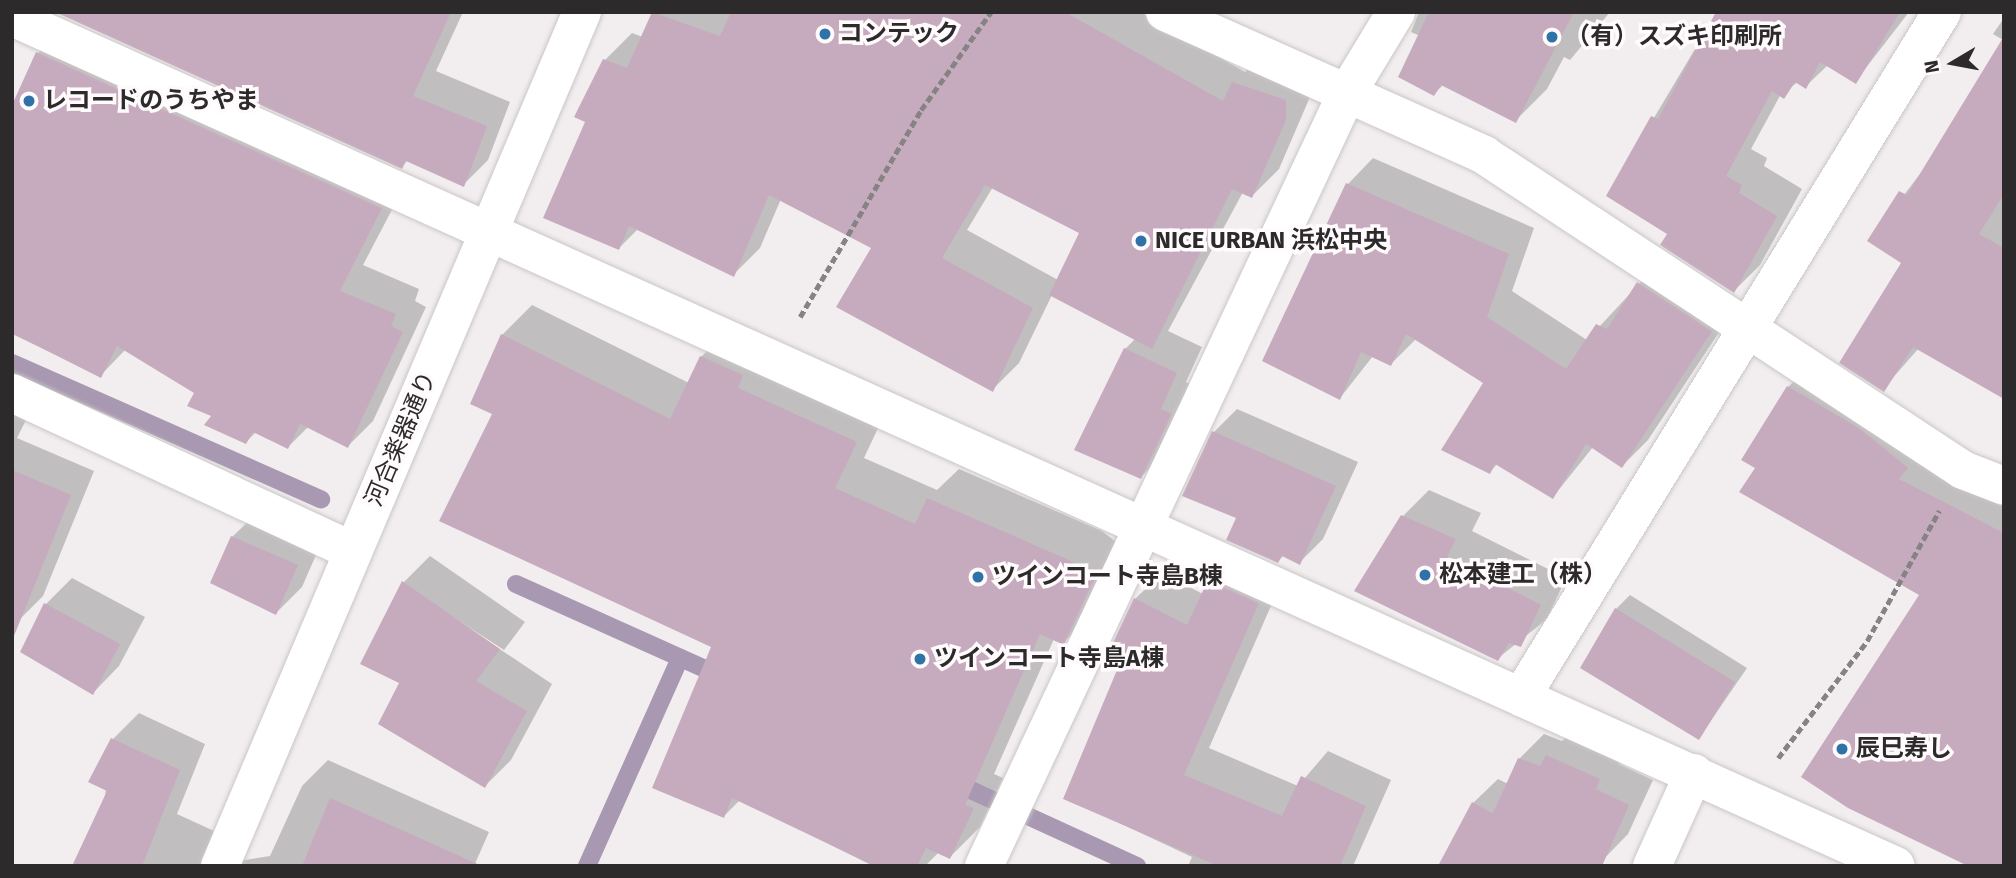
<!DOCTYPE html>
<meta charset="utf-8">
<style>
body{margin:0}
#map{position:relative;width:2016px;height:878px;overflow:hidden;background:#f2eeef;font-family:"Fira Sans","Noto Sans JP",sans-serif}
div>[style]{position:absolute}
.shadow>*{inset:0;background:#0003}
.stream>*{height:18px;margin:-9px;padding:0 9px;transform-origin:9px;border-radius:9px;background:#a898b1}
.building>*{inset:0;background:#c6abbe}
.path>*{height:4.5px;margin-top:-2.25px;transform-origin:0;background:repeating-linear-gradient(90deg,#868384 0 7px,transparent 0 10.5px)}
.roads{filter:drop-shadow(0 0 2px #cac6c7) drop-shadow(0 0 2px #cac6c7)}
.street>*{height:38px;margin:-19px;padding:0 19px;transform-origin:19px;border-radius:19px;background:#fff}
.secondary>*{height:38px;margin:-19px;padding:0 19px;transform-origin:19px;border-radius:19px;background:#fff}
.dots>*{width:19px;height:19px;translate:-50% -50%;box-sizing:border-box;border:4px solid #fffbfc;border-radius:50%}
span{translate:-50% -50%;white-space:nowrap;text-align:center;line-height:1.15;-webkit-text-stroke:7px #fffbfc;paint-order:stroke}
.poi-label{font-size:24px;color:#2c2a2b;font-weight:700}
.left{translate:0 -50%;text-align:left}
.street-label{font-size:24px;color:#2c2a2b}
.frame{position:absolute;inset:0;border:14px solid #2c2a2b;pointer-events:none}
.north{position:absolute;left:1918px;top:28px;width:70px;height:70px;-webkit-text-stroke:5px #fffbfc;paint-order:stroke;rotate:260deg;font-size:19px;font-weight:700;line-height:28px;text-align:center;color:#2c2a2b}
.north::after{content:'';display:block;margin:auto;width:24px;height:32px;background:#2c2a2b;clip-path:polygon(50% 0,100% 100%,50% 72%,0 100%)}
</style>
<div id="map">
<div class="shadow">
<i style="clip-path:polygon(59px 12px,463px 12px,436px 71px,510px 102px,488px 160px,464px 184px,408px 160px,401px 167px)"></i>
<i style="clip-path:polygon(evenodd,654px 12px,1140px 12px,1245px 72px,1261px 56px,1319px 76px,1279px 169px,1252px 196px,1243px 192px,1168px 331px,1202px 347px,1186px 382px,1197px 387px,1167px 451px,1141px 477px,1125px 349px,1136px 338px,1052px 295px,1019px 363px,992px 390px,874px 248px,781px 199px,760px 248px,733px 275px,638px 229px,619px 248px,587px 121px,605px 60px,632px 33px,643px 37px,654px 12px,993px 187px,1082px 233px,1058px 280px,967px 230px,993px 187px)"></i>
<i style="clip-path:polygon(1419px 12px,1610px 12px,1570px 60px,1564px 57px,1547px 89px,1515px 121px,1444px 84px,1434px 94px,1420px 36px,1411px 32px)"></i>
<i style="clip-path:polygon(1717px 12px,1909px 12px,1855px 82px,1828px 65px,1805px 87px,1798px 82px,1781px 94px,1751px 149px,1767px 158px,1764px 166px,1802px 189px,1760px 265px,1734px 291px,1670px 233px,1608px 195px)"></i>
<i style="clip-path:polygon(2004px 18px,2004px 397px,1919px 348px,1883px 389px,1903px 262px,1869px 241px,1926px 166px,2003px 40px,1993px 34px)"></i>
<i style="clip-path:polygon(63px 28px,406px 183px,363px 265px,419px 289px,415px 301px,426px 307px,373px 421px,348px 446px,309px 426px,288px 447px,256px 432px,246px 442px,196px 392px,126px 349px,100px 376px,12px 334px,12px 109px,38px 53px)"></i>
<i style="clip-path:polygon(1373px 158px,1534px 228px,1512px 291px,1587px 340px,1664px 257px,1737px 305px,1648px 440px,1622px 466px,1593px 447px,1553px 497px,1498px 463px,1490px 472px,1486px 382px,1417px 338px,1391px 364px,1373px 356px,1340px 398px,1348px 184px)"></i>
<i style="clip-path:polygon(532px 305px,689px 383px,701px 357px,732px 327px,886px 411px,864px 458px,937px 490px,959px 469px,1102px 531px,1124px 548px,1093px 613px,1063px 643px,1054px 639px,994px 774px,1003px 778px,980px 827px,950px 857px,939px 852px,925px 866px,873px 866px,740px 800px,724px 816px,713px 646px,495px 413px,502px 335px)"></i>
<i style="clip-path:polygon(1812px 364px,2004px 498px,2004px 866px,1922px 594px,1757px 468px,1788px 387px)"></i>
<i style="clip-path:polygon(12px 396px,33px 406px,17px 438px,94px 471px,43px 596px,19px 620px,12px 618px)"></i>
<i style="clip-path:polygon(1237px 409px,1358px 462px,1323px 539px,1299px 563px,1284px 555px,1278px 561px,1238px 517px,1214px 432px)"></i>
<i style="clip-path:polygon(1429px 490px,1481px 513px,1472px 531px,1566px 578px,1547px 619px,1497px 659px,1403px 516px)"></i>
<i style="clip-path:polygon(259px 511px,323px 539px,302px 587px,276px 613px,232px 537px)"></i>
<i style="clip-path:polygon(1235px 555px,1284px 576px,1209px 748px,1298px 786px,1328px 751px,1391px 780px,1353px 866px,1188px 866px,1192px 857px,1066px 798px,1119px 669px,1135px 599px,1162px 573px,1203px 594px)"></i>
<i style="clip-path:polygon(430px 556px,525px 622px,504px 650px,410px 589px,552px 684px,511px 760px,485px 786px,401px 683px,362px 663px,404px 582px)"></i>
<i style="clip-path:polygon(72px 578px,145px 617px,119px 666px,93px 693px,22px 652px,46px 604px)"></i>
<i style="clip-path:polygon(1630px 595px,1747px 668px,1699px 738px,1616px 609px)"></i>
<i style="clip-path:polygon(139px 713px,205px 744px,177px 814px,225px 836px,239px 861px,270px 856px,302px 786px,328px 760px,489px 832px,474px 866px,95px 866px,113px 739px)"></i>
<i style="clip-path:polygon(1572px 731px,1623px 755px,1619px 764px,1653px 780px,1628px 834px,1597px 866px,1473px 803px,1498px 779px,1508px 784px,1519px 759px,1544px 734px,1562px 741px)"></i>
</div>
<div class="stream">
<i style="left:12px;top:363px;width:338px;rotate:23.8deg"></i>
<i style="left:516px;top:584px;width:227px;rotate:24.2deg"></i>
<i style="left:949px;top:780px;width:207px;rotate:24.6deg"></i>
<i style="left:587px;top:866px;width:228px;rotate:-65.9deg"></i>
</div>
<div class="building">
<i style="clip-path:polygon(55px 12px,451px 12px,413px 96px,487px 126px,464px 187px,406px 161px,402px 169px)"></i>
<i style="clip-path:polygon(652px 12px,720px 36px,731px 12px,1065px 12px,1223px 101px,1232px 82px,1286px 100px,1286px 120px,1252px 198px,1232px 189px,1152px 349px,1049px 295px,1079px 233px,985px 185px,942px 258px,1033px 308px,993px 392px,836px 307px,871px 248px,769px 195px,734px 277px,629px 226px,619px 250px,543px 218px,585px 122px,574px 117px,603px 59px,627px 68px)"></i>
<i style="clip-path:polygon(1429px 12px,1574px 12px,1516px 123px,1441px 85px,1434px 96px,1398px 77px)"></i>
<i style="clip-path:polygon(1716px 12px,1900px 12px,1856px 84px,1820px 62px,1806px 89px,1795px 82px,1784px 99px,1772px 91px,1726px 176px,1742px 185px,1739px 193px,1777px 216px,1734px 293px,1660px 245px,1667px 234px,1606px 196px,1651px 116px,1658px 119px)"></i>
<i style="clip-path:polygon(2004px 36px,2004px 194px,1979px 234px,2004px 248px,2004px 399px,1913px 347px,1884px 392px,1839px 363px,1901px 263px,1867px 241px,1899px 191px,1907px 195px)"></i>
<i style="clip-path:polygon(36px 52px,382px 208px,340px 291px,396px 314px,391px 326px,403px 332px,348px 448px,300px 424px,288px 449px,253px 432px,246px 444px,204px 425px,211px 416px,187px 406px,194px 393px,117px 346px,101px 378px,12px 333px,12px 105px)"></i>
<i style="clip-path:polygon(1346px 183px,1509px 254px,1487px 317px,1566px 369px,1596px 324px,1607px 329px,1637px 282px,1712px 331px,1622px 468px,1586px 444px,1553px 499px,1495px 464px,1490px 474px,1441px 450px,1483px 383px,1406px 334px,1391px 366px,1361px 352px,1340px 400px,1262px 361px)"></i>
<i style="clip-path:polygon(501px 334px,670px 419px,700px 356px,743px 375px,738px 388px,857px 442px,835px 488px,915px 524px,927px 498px,1071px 561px,1095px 578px,1064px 645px,1040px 634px,965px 805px,974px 808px,950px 859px,926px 848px,917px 866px,875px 866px,732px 798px,724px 818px,652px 788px,711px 647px,439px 521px,492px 414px,470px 404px)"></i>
<i style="clip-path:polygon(1124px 348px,1177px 373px,1161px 409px,1172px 414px,1141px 479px,1074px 450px)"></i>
<i style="clip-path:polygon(1787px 386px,1859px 428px,1908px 468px,1899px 479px,2004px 533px,2004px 866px,1968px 866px,1848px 808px,1801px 777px,1919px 595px,1739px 492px,1755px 468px,1741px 460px)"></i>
<i style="clip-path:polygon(1212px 431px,1336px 486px,1300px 565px,1282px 556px,1278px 563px,1226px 540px,1236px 518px,1182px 496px)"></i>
<i style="clip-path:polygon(12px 470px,71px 495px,14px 636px,12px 635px)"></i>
<i style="clip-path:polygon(1401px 515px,1456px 539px,1447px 557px,1541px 605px,1521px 647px,1509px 643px,1498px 661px,1354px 591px)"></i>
<i style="clip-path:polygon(231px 536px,298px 565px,276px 615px,210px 583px)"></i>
<i style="clip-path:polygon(1208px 580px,1259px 603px,1184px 775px,1282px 816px,1301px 776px,1366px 806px,1340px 866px,1218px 866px,1063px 799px,1117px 670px,1103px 664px,1134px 598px,1187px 625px)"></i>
<i style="clip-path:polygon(402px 581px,500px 649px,476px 681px,527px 711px,485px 788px,378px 724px,399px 683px,360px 664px)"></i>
<i style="clip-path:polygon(44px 603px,120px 644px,93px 695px,20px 652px)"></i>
<i style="clip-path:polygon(1615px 608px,1735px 682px,1699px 740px,1580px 668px)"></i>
<i style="clip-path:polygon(111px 738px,180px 770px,142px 866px,72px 866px,107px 791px,88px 782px)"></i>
<i style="clip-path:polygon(1546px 755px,1600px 779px,1596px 789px,1629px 805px,1602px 866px,1438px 866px,1472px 802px,1493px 813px,1518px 758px,1540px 766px)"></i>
<i style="clip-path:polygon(330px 798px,482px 866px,302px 866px)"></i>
</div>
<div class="path">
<i style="left:800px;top:317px;width:240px;rotate:-59.7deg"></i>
<i style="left:921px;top:110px;width:120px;rotate:-54.5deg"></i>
<i style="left:1778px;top:758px;width:147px;rotate:-52.7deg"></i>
<i style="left:1867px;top:641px;width:149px;rotate:-61deg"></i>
</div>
<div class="roads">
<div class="street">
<i style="left:1165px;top:12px;width:350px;rotate:24.1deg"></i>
<i style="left:1484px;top:155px;width:573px;rotate:33.33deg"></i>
<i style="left:1963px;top:470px;width:44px;rotate:21.3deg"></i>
<i style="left:12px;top:17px;width:2066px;rotate:24.26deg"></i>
<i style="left:12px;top:393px;width:376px;rotate:24.9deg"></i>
<i style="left:1521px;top:697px;width:804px;rotate:-58.43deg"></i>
<i style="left:984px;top:866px;width:854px;rotate:-64.85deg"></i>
<i style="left:1347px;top:93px;width:95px;rotate:-58.8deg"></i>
<i style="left:1652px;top:866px;width:102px;rotate:-65.7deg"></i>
</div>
<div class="secondary">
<i style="left:220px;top:866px;width:928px;rotate:-67.03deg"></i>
</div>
</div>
<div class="dots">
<i style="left:825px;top:34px;background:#2e72a7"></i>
<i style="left:1552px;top:37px;background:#2e72a7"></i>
<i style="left:29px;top:101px;background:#2e72a7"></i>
<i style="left:1141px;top:241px;background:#2e72a7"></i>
<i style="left:1425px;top:575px;background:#2e72a7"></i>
<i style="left:978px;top:577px;background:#2e72a7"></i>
<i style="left:920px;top:659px;background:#2e72a7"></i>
<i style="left:1842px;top:749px;background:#2e72a7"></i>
</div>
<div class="poi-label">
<span class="left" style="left:839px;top:34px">コンテック</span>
<span class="left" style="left:1566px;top:37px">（有）スズキ印刷所</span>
<span class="left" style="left:43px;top:101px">レコードのうちやま</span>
<span class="left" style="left:1155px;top:241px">NICE URBAN 浜松中央</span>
<span class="left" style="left:1439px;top:575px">松本建工（株）</span>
<span class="left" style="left:992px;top:577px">ツインコート寺島B棟</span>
<span class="left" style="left:934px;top:659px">ツインコート寺島A棟</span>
<span class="left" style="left:1856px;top:749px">辰巳寿し</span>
</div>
<div class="street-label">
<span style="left:401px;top:439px;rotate:-67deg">河合楽器通り</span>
</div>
<div class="frame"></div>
<div class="north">N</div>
</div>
